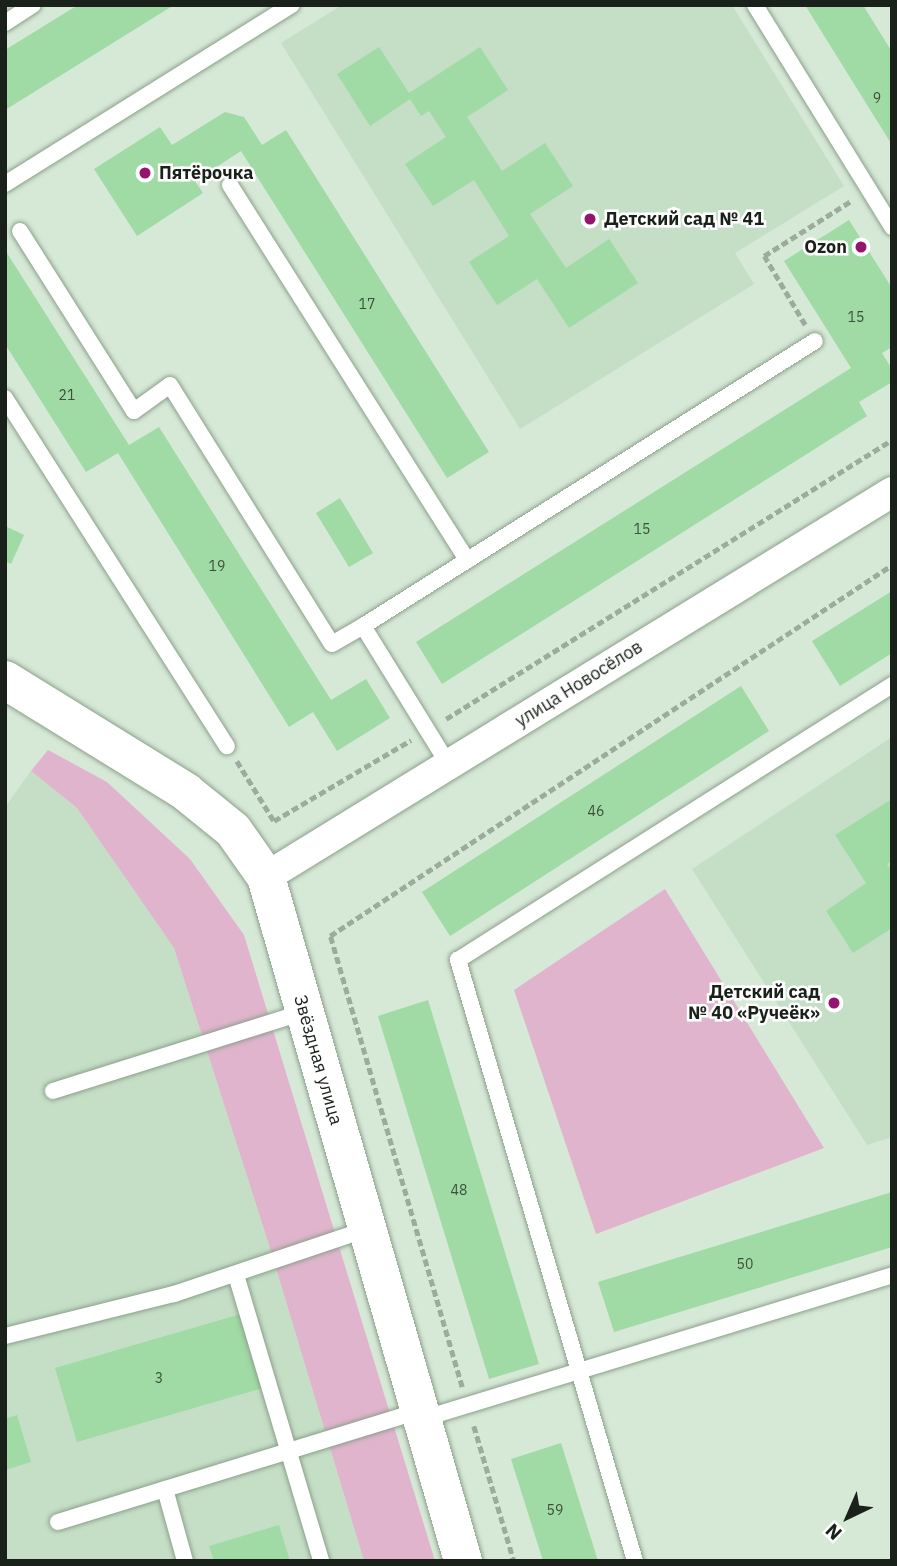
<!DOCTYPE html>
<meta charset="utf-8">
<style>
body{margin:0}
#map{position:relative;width:897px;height:1566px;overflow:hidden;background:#d5e9d6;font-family:"IBM Plex Sans",sans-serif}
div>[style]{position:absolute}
.built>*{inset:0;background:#c4dfc5}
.green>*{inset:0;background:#e1b4cd}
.building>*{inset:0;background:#a0daa4}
.path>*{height:4.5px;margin-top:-2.25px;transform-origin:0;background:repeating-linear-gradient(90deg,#9bab9c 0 7px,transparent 0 10.5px)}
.roads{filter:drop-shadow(0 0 2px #8c9f8c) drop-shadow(0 0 2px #8c9f8c)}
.lane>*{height:16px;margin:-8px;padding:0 8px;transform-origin:8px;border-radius:8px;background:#fff}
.street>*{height:30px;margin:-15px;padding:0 15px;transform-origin:15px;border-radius:15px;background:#fff}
.secondary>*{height:38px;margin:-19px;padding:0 19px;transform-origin:19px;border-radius:19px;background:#fff}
.dots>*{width:19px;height:19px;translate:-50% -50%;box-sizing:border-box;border:4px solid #fff;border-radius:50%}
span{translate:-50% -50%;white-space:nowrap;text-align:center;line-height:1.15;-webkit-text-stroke:5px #fff;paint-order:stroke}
.number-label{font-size:14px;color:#3c4f3c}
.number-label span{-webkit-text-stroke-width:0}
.poi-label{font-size:18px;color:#1a211a;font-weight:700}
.left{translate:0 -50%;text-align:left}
.right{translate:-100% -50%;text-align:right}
.street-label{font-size:18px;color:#1a211a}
.frame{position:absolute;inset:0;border:7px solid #1a211a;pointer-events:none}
.north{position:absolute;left:813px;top:1482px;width:70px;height:70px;-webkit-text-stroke:5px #fff;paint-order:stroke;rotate:224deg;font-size:19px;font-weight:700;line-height:28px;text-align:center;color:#1a211a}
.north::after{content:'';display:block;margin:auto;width:24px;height:32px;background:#1a211a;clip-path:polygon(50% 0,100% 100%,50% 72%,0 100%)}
</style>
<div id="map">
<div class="built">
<i style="clip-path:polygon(342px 5px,732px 5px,844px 186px,735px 253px,754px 284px,520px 429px,281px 43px)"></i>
<i style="clip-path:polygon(892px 737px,892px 1137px,867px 1145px,692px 869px)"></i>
<i style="clip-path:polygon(31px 771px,77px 808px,174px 948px,269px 1245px,364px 1561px,5px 1561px,5px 807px)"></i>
</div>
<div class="green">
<i style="clip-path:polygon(48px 750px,107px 782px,190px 859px,244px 935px,435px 1561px,364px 1561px,269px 1245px,174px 948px,77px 808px,31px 771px)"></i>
<i style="clip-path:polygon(665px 889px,824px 1148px,596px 1234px,514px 990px)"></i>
</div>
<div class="building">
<i style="clip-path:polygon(78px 5px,174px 5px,5px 110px,5px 50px)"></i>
<i style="clip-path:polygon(805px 5px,863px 5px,892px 52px,892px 145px)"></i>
<i style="clip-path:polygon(379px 47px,409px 93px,480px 47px,508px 90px,467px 117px,502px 171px,545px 143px,573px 186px,530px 214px,566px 268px,609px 239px,638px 283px,569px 328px,537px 279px,497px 305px,469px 262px,509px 236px,474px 180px,433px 206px,405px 164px,446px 137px,429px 111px,421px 116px,410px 99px,370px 126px,337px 74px)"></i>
<i style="clip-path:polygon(225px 112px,244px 117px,262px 145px,286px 130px,489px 452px,447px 478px,241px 151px,195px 181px,203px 193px,137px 236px,94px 169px,160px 127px,172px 145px)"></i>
<i style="clip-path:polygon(849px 220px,892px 288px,892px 347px,882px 353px,892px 369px,892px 382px,859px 402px,867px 416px,442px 684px,416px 642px,851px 368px,784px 261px)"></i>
<i style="clip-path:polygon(5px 250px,129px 445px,159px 427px,331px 700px,366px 679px,390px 718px,337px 751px,313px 712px,289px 727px,118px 453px,86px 472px,5px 344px)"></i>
<i style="clip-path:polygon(340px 498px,373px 553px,349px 567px,316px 513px)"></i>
<i style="clip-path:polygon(5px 526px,24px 535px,11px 564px,5px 561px)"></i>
<i style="clip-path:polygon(892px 591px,892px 653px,840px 686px,812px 641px)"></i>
<i style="clip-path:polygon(741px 686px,769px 731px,450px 936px,422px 892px)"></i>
<i style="clip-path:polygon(892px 799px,892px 861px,887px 864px,892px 872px,892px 928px,853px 953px,826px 911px,866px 883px,835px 835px)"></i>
<i style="clip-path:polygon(428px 1000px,539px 1364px,489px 1379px,378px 1016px)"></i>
<i style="clip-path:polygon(892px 1192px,892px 1247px,614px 1332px,598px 1282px)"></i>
<i style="clip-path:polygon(241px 1314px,263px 1388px,77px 1442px,55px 1368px)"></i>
<i style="clip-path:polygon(17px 1415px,31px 1462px,5px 1470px,5px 1419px)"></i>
<i style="clip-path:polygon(561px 1443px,598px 1561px,543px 1561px,511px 1459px)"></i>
<i style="clip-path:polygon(279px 1525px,290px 1561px,214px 1561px,209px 1546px)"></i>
</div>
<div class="path">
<i style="left:805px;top:325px;width:80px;rotate:-120.7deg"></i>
<i style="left:764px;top:256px;width:103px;rotate:-32.3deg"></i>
<i style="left:446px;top:719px;width:526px;rotate:-32.03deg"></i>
<i style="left:237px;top:761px;width:70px;rotate:58.3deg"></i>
<i style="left:274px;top:821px;width:159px;rotate:-30.6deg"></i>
<i style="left:462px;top:1387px;width:470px;rotate:-106.3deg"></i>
<i style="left:330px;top:936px;width:673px;rotate:-33.43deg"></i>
<i style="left:474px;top:1426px;width:141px;rotate:73.5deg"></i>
</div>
<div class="roads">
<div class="lane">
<i style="left:755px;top:5px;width:261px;rotate:58.3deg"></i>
<i style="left:5px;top:23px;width:33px;rotate:-33deg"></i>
<i style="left:5px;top:184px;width:338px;rotate:-32deg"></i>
<i style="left:230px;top:185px;width:444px;rotate:57.7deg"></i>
<i style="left:20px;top:231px;width:213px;rotate:57.7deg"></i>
<i style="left:134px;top:411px;width:44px;rotate:-35.8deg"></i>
<i style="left:170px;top:385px;width:305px;rotate:58deg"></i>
<i style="left:332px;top:644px;width:36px;rotate:-30deg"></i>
<i style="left:363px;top:626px;width:163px;rotate:58.3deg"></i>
<i style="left:5px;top:398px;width:413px;rotate:57.5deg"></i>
<i style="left:363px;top:626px;width:534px;rotate:-32.23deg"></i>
<i style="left:53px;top:1091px;width:263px;rotate:-17.5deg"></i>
<i style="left:236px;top:1275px;width:298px;rotate:73.4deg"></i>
<i style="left:5px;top:1336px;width:174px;rotate:-14deg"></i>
<i style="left:174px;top:1294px;width:204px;rotate:-18.6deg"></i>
<i style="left:422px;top:1419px;width:492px;rotate:-17deg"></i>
<i style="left:165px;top:1489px;width:75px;rotate:74.5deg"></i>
<i style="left:58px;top:1522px;width:378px;rotate:-17.1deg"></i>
<i style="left:635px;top:1561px;width:627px;rotate:-106.41deg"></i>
<i style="left:458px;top:960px;width:514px;rotate:-32.36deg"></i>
</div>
<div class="street">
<i style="left:266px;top:877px;width:735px;rotate:-31.59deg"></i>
</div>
<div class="secondary">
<i style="left:5px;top:680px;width:213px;rotate:31.7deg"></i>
<i style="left:186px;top:792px;width:60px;rotate:39deg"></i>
<i style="left:233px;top:830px;width:57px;rotate:54.9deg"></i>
<i style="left:266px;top:877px;width:712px;rotate:73.93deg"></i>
</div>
</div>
<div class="dots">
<i style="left:145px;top:173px;background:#94146e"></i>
<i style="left:590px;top:219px;background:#94146e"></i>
<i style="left:861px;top:247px;background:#94146e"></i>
<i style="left:834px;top:1003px;background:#94146e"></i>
</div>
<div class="number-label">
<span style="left:877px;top:98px">9</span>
<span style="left:367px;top:304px">17</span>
<span style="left:856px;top:317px">15</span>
<span style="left:67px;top:395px">21</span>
<span style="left:642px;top:529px">15</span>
<span style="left:217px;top:566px">19</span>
<span style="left:596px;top:811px">46</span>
<span style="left:459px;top:1190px">48</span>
<span style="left:745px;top:1264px">50</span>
<span style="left:159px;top:1378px">3</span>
<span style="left:555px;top:1510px">59</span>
</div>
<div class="poi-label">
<span class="left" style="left:159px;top:173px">Пятёрочка</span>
<span class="left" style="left:604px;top:219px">Детский сад № 41</span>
<span class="right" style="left:847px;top:247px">Ozon</span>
<span class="right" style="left:820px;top:1003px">Детский сад<br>№ 40 «Ручеёк»</span>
</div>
<div class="street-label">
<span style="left:579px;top:684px;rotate:-32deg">улица Новосёлов</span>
<span style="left:318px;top:1060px;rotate:74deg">Звёздная улица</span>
</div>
<div class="frame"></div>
<div class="north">N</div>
</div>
